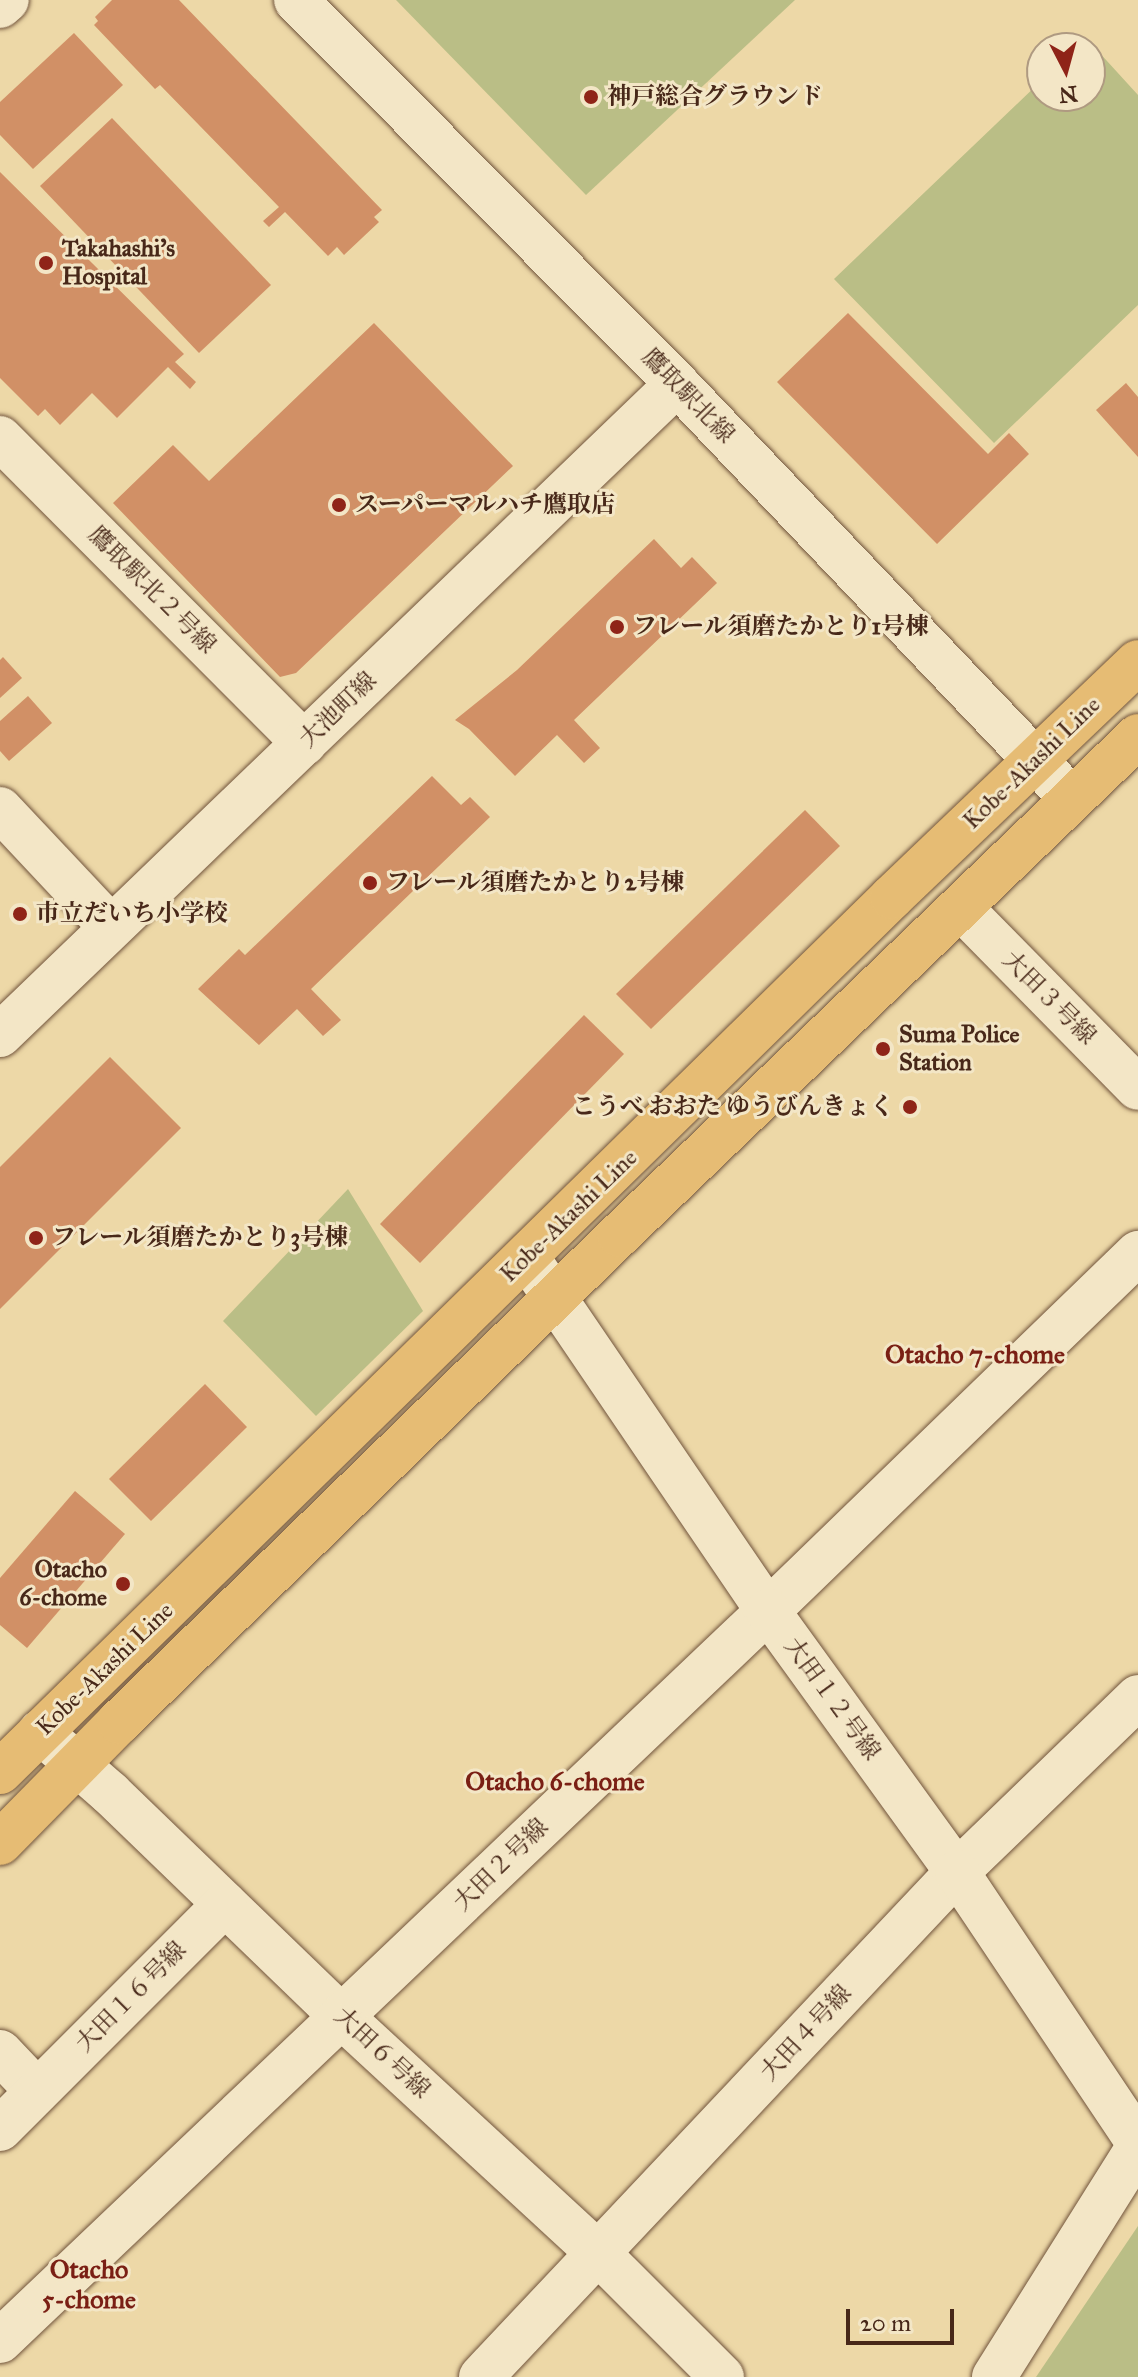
<!DOCTYPE html>
<meta charset="utf-8">
<style>
body{margin:0}
#map{position:relative;width:1138px;height:2377px;overflow:hidden;background:#edd8a7;font-family:"IM FELL Great Primer","Noto Serif JP",serif}
div>[style]{position:absolute}
.green>*{inset:0;background:#babe86}
.building>*{inset:0;background:#d19066}
.roads{filter:drop-shadow(0 0 2px #71543c) drop-shadow(0 0 2px #71543c)}
.street>*{height:44px;margin:-22px;padding:0 22px;transform-origin:22px;border-radius:22px;background:#f3e6c6}
.secondary>*{height:44px;margin:-22px;padding:0 22px;transform-origin:22px;border-radius:22px;background:#f3e6c6}
.primary>*{height:44px;margin:-22px;padding:0 22px;transform-origin:22px;border-radius:22px;background:#e6bc74}
.dots>*{width:22px;height:22px;translate:-50% -50%;box-sizing:border-box;border:4px solid #f3e6c6;border-radius:50%}
span{translate:-50% -50%;white-space:nowrap;text-align:center;line-height:1.15;-webkit-text-stroke:6px #f3e6c6;paint-order:stroke}
.poi-label{font-size:24px;color:#482819;font-weight:700}
.left{translate:0 -50%;text-align:left}
.right{translate:-100% -50%;text-align:right}
.street-label{font-size:24px;color:#482819}
.neighbourhood-label{font-size:26px;color:#7a1f14;font-weight:700}
.north{position:absolute;left:1026px;top:32px;width:80px;height:80px;box-sizing:border-box;background:#f3e6c6;border:2px solid #af9a81;border-radius:50%;rotate:174deg;font-size:22px;font-weight:700;line-height:32px;text-align:center;color:#482819}
.north::after{content:'';display:block;margin:auto;width:28px;height:36px;background:#8f2418;clip-path:polygon(50% 0,100% 100%,50% 72%,0 100%)}
.scale{position:absolute;left:846px;top:2309px;width:108px;height:36px;box-sizing:border-box;border:4px solid #482819;border-top:0;padding-left:10px;font-size:24px;line-height:28px;white-space:nowrap;color:#482819;-webkit-text-stroke:6px #f3e6c6;paint-order:stroke}
</style>
<div id="map">
<div class="green">
<i style="clip-path:polygon(396px 0,795px 0,586px 195px)"></i>
<i style="clip-path:polygon(1086px 38px,1138px 95px,1138px 305px,994px 443px,834px 279px,1042px 80px,1042px 96px,1090px 96px,1090px 48px,1075px 48px)"></i>
<i style="clip-path:polygon(348px 1189px,423px 1311px,316px 1416px,223px 1321px)"></i>
<i style="clip-path:polygon(1138px 2226px,1138px 2377px,1036px 2377px)"></i>
</div>
<div class="building">
<i style="clip-path:polygon(112px 0,179px 0,382px 210px,374px 217px,379px 222px,344px 255px,337px 247px,328px 256px,285px 212px,269px 227px,263px 221px,279px 207px,160px 85px,155px 89px,94px 25px,98px 21px,95px 17px)"></i>
<i style="clip-path:polygon(74px 33px,123px 85px,33px 169px,0 135px,0 102px)"></i>
<i style="clip-path:polygon(112px 118px,271px 285px,199px 353px,40px 186px)"></i>
<i style="clip-path:polygon(0 172px,184px 354px,175px 362px,196px 382px,190px 389px,168px 367px,117px 418px,92px 393px,60px 425px,45px 409px,38px 416px,0 378px)"></i>
<i style="clip-path:polygon(848px 313px,988px 454px,1009px 433px,1029px 454px,937px 544px,777px 382px)"></i>
<i style="clip-path:polygon(374px 323px,513px 466px,296px 673px,280px 677px,113px 503px,173px 445px,209px 481px)"></i>
<i style="clip-path:polygon(1126px 383px,1138px 397px,1138px 457px,1096px 410px)"></i>
<i style="clip-path:polygon(654px 539px,681px 568px,692px 557px,717px 583px,574px 720px,600px 748px,584px 763px,557px 735px,515px 776px,469px 729px,455px 720px,517px 670px)"></i>
<i style="clip-path:polygon(3px 657px,22px 678px,0 698px,0 660px)"></i>
<i style="clip-path:polygon(28px 696px,52px 723px,9px 761px,0 751px,0 721px)"></i>
<i style="clip-path:polygon(432px 776px,461px 805px,470px 797px,490px 817px,311px 989px,341px 1020px,323px 1036px,297px 1009px,259px 1045px,198px 989px,239px 949px,245px 955px)"></i>
<i style="clip-path:polygon(805px 810px,840px 846px,651px 1029px,616px 994px)"></i>
<i style="clip-path:polygon(584px 1015px,624px 1054px,420px 1263px,380px 1224px)"></i>
<i style="clip-path:polygon(110px 1057px,181px 1128px,0 1309px,0 1167px)"></i>
<i style="clip-path:polygon(205px 1384px,247px 1427px,151px 1521px,109px 1479px)"></i>
<i style="clip-path:polygon(75px 1491px,125px 1534px,27px 1648px,0 1625px,0 1578px)"></i>
</div>
<div class="roads">
<div class="street">
<i style="left:0;top:438px;width:431px;rotate:45.1deg"></i>
<i style="left:0;top:809px;width:162px;rotate:46.8deg"></i>
<i style="left:961px;top:908px;width:252px;rotate:45.5deg"></i>
<i style="left:40px;top:1732px;width:93px;rotate:41.1deg"></i>
<i style="left:110px;top:1793px;width:321px;rotate:44deg"></i>
<i style="left:341px;top:2016px;width:351px;rotate:42.7deg"></i>
<i style="left:599px;top:2254px;width:174px;rotate:45deg"></i>
<i style="left:0;top:2052px;width:54px;rotate:46.5deg"></i>
<i style="left:0;top:2129px;width:318px;rotate:-45deg"></i>
<i style="left:0;top:2341px;width:1060px;rotate:-43.55deg"></i>
<i style="left:768px;top:1611px;width:515px;rotate:-44.06deg"></i>
<i style="left:481px;top:2377px;width:694px;rotate:-46.69deg"></i>
<i style="left:957px;top:1872px;width:252px;rotate:-44deg"></i>
</div>
<div class="secondary">
<i style="left:296px;top:0;width:541px;rotate:45.22deg"></i>
<i style="left:677px;top:384px;width:573px;rotate:46.41deg"></i>
<i style="left:0;top:6px;width:9px;rotate:-41deg"></i>
<i style="left:0;top:1035px;width:939px;rotate:-43.88deg"></i>
<i style="left:527px;top:1257px;width:428px;rotate:55.8deg"></i>
<i style="left:768px;top:1611px;width:322px;rotate:54.1deg"></i>
<i style="left:957px;top:1872px;width:325px;rotate:56.2deg"></i>
<i style="left:994px;top:2377px;width:271px;rotate:-57.9deg"></i>
</div>
<div class="primary">
<i style="left:0;top:1772px;width:1250px;rotate:-44.45deg"></i>
<i style="left:892px;top:897px;width:340px;rotate:-43.7deg"></i>
<i style="left:0;top:1843px;width:170px;rotate:-45.5deg"></i>
<i style="left:119px;top:1722px;width:698px;rotate:-44.25deg"></i>
<i style="left:619px;top:1235px;width:720px;rotate:-43.87deg"></i>
</div>
</div>
<div class="dots">
<i style="left:591px;top:97px;background:#8f2418"></i>
<i style="left:46px;top:263px;background:#8f2418"></i>
<i style="left:339px;top:505px;background:#8f2418"></i>
<i style="left:617px;top:627px;background:#8f2418"></i>
<i style="left:370px;top:883px;background:#8f2418"></i>
<i style="left:20px;top:914px;background:#8f2418"></i>
<i style="left:883px;top:1049px;background:#8f2418"></i>
<i style="left:910px;top:1107px;background:#8f2418"></i>
<i style="left:36px;top:1238px;background:#8f2418"></i>
<i style="left:123px;top:1584px;background:#8f2418"></i>
</div>
<div class="poi-label">
<span class="left" style="left:607px;top:97px">神戸総合グラウンド</span>
<span class="left" style="left:62px;top:263px">Takahashi's<br>Hospital</span>
<span class="left" style="left:355px;top:505px">スーパーマルハチ鷹取店</span>
<span class="left" style="left:633px;top:627px">フレール須磨たかとり1号棟</span>
<span class="left" style="left:386px;top:883px">フレール須磨たかとり2号棟</span>
<span class="left" style="left:36px;top:914px">市立だいち小学校</span>
<span class="left" style="left:899px;top:1049px">Suma Police<br>Station</span>
<span class="right" style="left:894px;top:1107px">こうべ おおた ゆうびんきょく</span>
<span class="left" style="left:52px;top:1238px">フレール須磨たかとり3号棟</span>
<span class="right" style="left:107px;top:1584px">Otacho<br>6-chome</span>
</div>
<div class="street-label">
<span style="left:688px;top:396px;rotate:46deg">鷹取駅北線</span>
<span style="left:152px;top:590px;rotate:45deg">鷹取駅北２号線</span>
<span style="left:338px;top:710px;rotate:-44deg">大池町線</span>
<span style="left:1032px;top:763px;rotate:-44deg">Kobe-Akashi Line</span>
<span style="left:1049px;top:998px;rotate:45deg">大田３号線</span>
<span style="left:569px;top:1216px;rotate:-44deg">Kobe-Akashi Line</span>
<span style="left:105px;top:1669px;rotate:-44deg">Kobe-Akashi Line</span>
<span style="left:832px;top:1699px;rotate:54deg">大田１２号線</span>
<span style="left:501px;top:1865px;rotate:-44deg">大田２号線</span>
<span style="left:131px;top:1997px;rotate:-45deg">大田１６号線</span>
<span style="left:806px;top:2033px;rotate:-47deg">大田４号線</span>
<span style="left:382px;top:2053px;rotate:43deg">大田６号線</span>
</div>
<div class="neighbourhood-label">
<span style="left:975px;top:1355px">Otacho 7-chome</span>
<span style="left:555px;top:1782px">Otacho 6-chome</span>
<span style="left:89px;top:2285px">Otacho<br>5-chome</span>
</div>
<div class="north">N</div>
<div class="scale">20 m</div>
</div>
